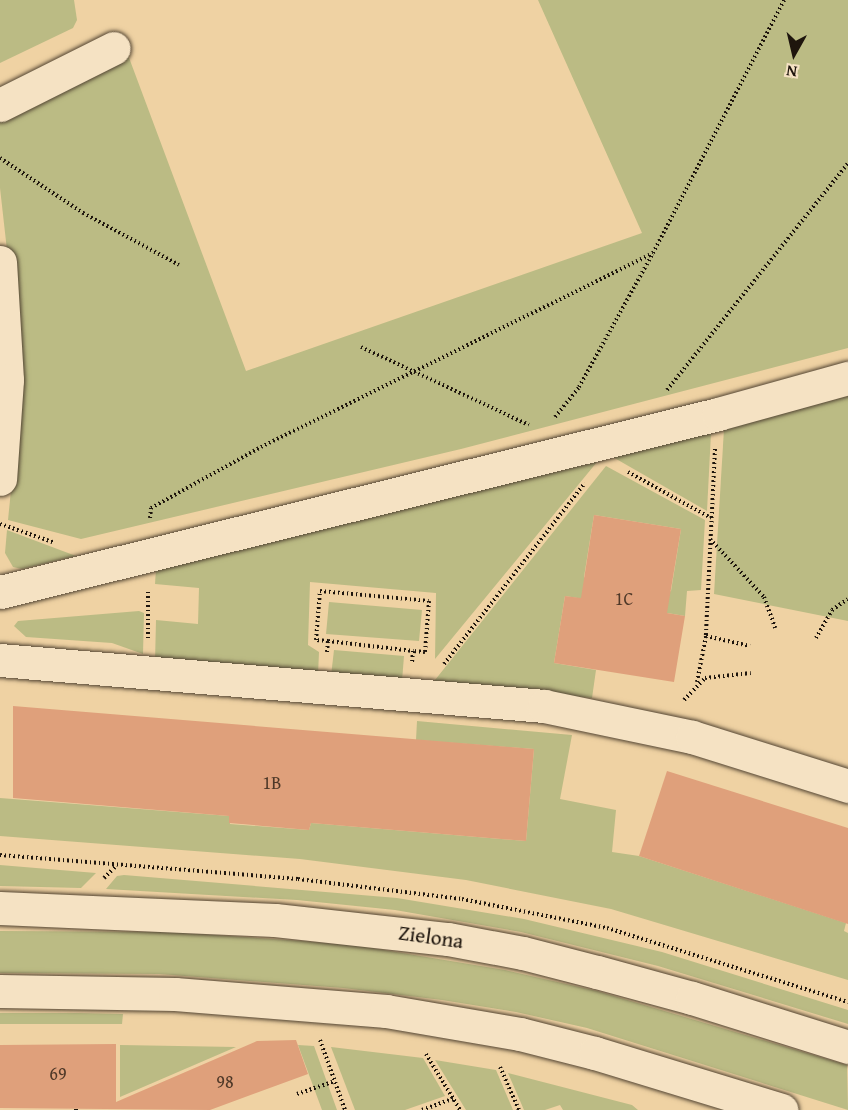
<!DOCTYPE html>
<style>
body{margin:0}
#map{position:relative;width:848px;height:1110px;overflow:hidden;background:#efd2a3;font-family:"Gentium Book Plus",serif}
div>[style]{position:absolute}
.green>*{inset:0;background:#bbbb84}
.building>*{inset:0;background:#dfa07b}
.path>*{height:4px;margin-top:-2px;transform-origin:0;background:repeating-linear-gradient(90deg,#1e150d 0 1.5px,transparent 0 4.5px)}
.roads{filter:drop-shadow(0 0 2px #524432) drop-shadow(0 0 2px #524432)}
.minor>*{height:33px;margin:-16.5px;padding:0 16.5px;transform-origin:16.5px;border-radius:16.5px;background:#f5e2c3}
span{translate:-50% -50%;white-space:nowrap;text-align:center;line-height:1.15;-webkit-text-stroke:6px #f5e2c3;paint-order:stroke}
.number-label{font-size:18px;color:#4e3828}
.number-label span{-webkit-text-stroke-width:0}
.street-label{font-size:21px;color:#1e150d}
.north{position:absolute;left:764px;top:24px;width:60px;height:60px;-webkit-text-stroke:4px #f5e2c3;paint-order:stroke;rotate:188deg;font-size:16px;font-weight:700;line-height:24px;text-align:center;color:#1e150d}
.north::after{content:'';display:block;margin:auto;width:21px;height:27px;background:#1e150d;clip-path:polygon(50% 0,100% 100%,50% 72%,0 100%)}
</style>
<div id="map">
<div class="green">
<i style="clip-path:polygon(0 0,74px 0,77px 20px,73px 28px,0 63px)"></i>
<i style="clip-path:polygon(538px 0,848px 0,848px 348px,461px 449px,81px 539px,8px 520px,20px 400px,18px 348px,0 188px,0 118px,128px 55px,246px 371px,642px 233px)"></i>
<i style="clip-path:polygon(848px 396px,848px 621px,714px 594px,724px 429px)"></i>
<i style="clip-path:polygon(711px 433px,707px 511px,611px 456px)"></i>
<i style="clip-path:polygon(597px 462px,435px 659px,436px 593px,310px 582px,308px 645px,319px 652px,318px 675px,155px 662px,156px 620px,198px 624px,199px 588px,155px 584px,156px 569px)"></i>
<i style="clip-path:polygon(606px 466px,705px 520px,701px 590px,687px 591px,685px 616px,638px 608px,671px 591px,681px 529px,594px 515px,584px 577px,608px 603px,565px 596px,554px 663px,596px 670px,592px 698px,431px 685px)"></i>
<i style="clip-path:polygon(7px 530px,76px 556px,22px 569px,13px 567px,5px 553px)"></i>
<i style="clip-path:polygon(329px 602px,422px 610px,419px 641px,326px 634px)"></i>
<i style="clip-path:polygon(139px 611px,144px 613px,143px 654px,112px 643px,26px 637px,14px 626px,18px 621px)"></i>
<i style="clip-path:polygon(334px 650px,404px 656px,402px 681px,331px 676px)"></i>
<i style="clip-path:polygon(417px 721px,572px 735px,560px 799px,616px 810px,612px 852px,639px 856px,846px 923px,844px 931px,848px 933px,848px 980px,611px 909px,466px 880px,300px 859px,0 836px,0 798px,229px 816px,230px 824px,309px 830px,311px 823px,526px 841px,534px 749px,416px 740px)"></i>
<i style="clip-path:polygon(0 865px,96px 873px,81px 888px,0 886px)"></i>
<i style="clip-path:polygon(124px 875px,397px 898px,524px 919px,662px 952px,848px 1010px,848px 1024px,658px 966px,521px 932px,395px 910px,297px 900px,106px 889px,117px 876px)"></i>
<i style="clip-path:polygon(0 931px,170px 932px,303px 941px,360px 946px,505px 970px,597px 991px,847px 1065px,848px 1110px,587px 1028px,516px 1012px,442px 1000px,343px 988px,159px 974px,0 973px)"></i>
<i style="clip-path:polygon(0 1013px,78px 1013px,123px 1014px,122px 1024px,0 1024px)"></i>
<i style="clip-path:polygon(120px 1045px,236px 1047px,120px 1097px)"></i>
<i style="clip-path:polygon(298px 1045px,314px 1046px,337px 1110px,322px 1110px)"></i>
<i style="clip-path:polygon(331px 1047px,423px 1058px,445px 1096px,405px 1110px,355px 1110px)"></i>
<i style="clip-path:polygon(435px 1060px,496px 1070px,513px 1110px,466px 1110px)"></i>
<i style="clip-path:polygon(508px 1073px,632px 1105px,638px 1110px,563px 1110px,560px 1105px,545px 1110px,524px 1110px)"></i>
</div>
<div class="building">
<i style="clip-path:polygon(594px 515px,681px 529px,667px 613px,685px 616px,674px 682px,554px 663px,565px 596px,581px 598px)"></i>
<i style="clip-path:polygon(13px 706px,534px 749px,526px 841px,311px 823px,309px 830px,229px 823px,229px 816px,13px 798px)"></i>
<i style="clip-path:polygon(667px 771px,848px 828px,848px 924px,639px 856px)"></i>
<i style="clip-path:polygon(296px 1040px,308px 1074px,210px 1110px,0 1108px,0 1045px,116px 1044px,116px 1102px,257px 1041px)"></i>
</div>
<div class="path">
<i style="left:0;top:158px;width:100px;rotate:33.5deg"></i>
<i style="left:83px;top:213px;width:109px;rotate:28.4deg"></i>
<i style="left:361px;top:347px;width:185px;rotate:24.9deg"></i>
<i style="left:667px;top:390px;width:290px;rotate:-51.4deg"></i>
<i style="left:555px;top:417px;width:38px;rotate:-51deg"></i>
<i style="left:579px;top:387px;width:153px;rotate:-61.1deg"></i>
<i style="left:653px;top:253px;width:285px;rotate:-62.6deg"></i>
<i style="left:715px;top:449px;width:187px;rotate:92.8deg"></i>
<i style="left:706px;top:636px;width:45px;rotate:12.8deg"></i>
<i style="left:628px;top:472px;width:95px;rotate:29deg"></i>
<i style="left:150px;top:518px;width:10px;rotate:-84deg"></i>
<i style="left:151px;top:508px;width:126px;rotate:-29deg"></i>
<i style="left:261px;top:447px;width:437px;rotate:-26.3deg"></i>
<i style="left:0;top:524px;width:56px;rotate:18.8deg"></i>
<i style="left:710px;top:539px;width:79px;rotate:47deg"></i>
<i style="left:764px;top:597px;width:33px;rotate:70deg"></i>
<i style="left:148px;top:638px;width:46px;rotate:-90deg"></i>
<i style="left:816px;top:638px;width:32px;rotate:-60deg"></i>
<i style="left:832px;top:610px;width:19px;rotate:-35deg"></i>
<i style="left:328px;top:641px;width:86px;rotate:6.7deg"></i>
<i style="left:327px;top:652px;width:11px;rotate:-85deg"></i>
<i style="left:328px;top:641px;width:12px;rotate:-175deg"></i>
<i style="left:316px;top:640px;width:49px;rotate:-85.3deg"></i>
<i style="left:320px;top:591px;width:109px;rotate:5.2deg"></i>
<i style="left:429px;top:601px;width:51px;rotate:94.5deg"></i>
<i style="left:425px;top:652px;width:12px;rotate:-175deg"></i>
<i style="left:413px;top:651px;width:11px;rotate:95deg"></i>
<i style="left:444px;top:664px;width:229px;rotate:-52.1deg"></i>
<i style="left:697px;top:682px;width:47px;rotate:-78.9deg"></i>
<i style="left:684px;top:700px;width:30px;rotate:-46deg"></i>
<i style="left:705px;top:678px;width:46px;rotate:-6.2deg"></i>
<i style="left:0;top:855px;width:299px;rotate:4.6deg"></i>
<i style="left:298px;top:879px;width:165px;rotate:7deg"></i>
<i style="left:462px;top:899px;width:148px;rotate:11.3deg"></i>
<i style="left:607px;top:928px;width:252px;rotate:17.1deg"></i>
<i style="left:104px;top:878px;width:17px;rotate:-45deg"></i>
<i style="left:320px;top:1040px;width:74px;rotate:70.3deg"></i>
<i style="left:426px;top:1054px;width:66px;rotate:58.7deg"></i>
<i style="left:500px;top:1067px;width:47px;rotate:66.2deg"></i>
<i style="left:297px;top:1094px;width:40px;rotate:-18.9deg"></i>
<i style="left:76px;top:1109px;width:1px;rotate:90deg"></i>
<i style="left:422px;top:1110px;width:33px;rotate:-20deg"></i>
</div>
<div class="roads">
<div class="minor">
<i style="left:0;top:105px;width:127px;rotate:-26.6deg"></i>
<i style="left:0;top:262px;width:118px;rotate:86.6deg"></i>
<i style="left:7px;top:380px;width:99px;rotate:94deg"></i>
<i style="left:0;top:592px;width:740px;rotate:-13.92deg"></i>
<i style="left:718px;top:414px;width:135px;rotate:-15.5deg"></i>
<i style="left:0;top:660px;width:546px;rotate:4.83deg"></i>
<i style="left:544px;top:706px;width:151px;rotate:11.8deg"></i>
<i style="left:692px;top:737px;width:164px;rotate:17.4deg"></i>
<i style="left:0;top:908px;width:275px;rotate:2.5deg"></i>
<i style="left:275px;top:920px;width:174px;rotate:6.3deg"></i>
<i style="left:448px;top:939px;width:76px;rotate:10.6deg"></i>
<i style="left:523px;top:953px;width:76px;rotate:14.4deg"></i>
<i style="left:597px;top:972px;width:98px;rotate:15.3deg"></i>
<i style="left:692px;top:998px;width:164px;rotate:17.4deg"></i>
<i style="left:0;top:991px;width:175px;rotate:1deg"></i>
<i style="left:175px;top:994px;width:212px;rotate:4.6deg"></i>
<i style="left:386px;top:1011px;width:136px;rotate:9.7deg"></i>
<i style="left:520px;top:1034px;width:77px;rotate:14.2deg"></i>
<i style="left:595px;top:1053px;width:195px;rotate:17deg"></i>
</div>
</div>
<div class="number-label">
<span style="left:624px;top:599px">1C</span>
<span style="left:272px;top:783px">1B</span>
<span style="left:58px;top:1074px">69</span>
<span style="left:225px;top:1082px">98</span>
</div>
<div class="street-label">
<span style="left:431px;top:937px;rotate:8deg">Zielona</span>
</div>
<div class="north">N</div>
</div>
